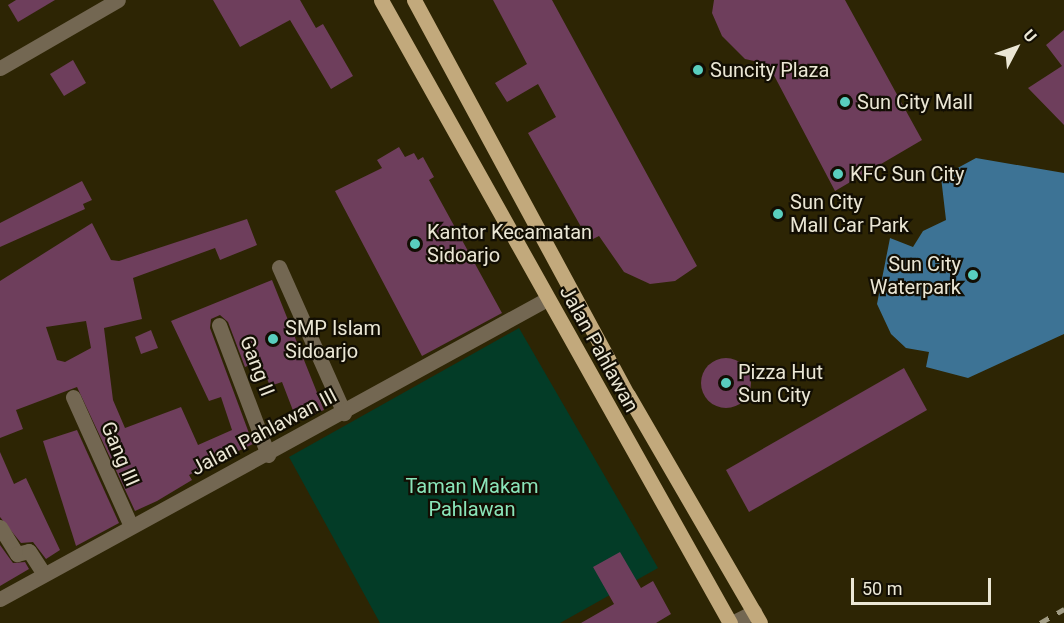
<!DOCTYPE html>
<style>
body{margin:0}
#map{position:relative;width:1064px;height:623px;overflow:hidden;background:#2d2504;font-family:Roboto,sans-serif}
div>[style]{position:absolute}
.green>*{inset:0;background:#033c27}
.water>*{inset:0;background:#3d7395}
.building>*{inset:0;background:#6e3e5c}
.round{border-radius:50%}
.minor>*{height:15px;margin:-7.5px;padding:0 7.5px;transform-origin:7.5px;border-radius:7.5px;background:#736752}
.major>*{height:15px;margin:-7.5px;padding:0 7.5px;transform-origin:7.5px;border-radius:7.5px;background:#c2a97c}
.rail>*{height:4.5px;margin-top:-2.25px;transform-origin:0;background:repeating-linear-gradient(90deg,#a09b83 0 10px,transparent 0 20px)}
.dots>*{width:16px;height:16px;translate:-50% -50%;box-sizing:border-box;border:3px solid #120e03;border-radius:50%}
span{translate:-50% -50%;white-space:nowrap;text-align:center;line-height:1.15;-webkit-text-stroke:4.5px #120e03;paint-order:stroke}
.poi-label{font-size:20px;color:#ebe7d5}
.left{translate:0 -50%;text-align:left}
.right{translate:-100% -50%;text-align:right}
.street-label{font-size:20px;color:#ebe7d5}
.park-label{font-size:20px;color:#8ae5b9}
.north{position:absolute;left:986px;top:18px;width:60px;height:60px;-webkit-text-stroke:4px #120e03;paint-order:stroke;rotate:49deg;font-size:16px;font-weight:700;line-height:24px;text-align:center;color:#ebe7d5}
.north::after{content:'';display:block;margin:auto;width:21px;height:27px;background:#ebe7d5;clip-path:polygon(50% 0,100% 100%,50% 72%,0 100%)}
.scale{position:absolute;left:851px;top:578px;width:140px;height:27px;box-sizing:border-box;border:3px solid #ebe7d5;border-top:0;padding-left:8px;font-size:18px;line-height:21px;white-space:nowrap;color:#ebe7d5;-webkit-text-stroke:4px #120e03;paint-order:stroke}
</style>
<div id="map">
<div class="green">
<i style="clip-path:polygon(519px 328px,658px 568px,560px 623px,380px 623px,289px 457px)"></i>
</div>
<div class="water">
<i style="clip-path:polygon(976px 158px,1064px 173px,1064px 334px,968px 378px,926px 367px,929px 352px,906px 348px,891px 334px,877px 304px,890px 238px,913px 247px,923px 231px,946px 220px,941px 177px)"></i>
</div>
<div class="building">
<i style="clip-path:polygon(16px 0,55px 0,18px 22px,8px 5px)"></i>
<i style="clip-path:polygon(213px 0,300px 0,316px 28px,323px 24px,353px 76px,331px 89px,290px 20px,240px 47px)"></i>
<i style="clip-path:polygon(493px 0,552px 0,697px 266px,675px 281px,650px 284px,624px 272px,599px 236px,589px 241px,528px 133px,556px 117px,538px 84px,507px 102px,495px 83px,527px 64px)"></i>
<i style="clip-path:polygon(714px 0,845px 0,922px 140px,835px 191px,768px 64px,745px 59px,722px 36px,712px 13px)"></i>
<i style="clip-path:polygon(1064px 30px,1064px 125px,1028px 88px,1062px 66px,1046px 45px)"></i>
<i style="clip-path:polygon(73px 60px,86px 83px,64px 96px,50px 74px)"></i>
<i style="clip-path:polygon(399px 147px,405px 157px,414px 153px,418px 160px,423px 157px,434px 177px,429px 180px,502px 313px,422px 356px,335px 191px,382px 168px,377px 160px)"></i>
<i style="clip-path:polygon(82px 181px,92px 200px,83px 204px,85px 209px,0 247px,0 223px)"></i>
<i style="clip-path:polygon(evenodd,247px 219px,257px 245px,220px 260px,215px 248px,133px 278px,142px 319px,104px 328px,113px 400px,125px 428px,181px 407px,198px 445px,232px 430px,221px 397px,209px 401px,171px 321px,272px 280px,324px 410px,297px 421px,282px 382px,270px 386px,260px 361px,245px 367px,228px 322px,220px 315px,211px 319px,210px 328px,253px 444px,189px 475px,192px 480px,157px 501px,135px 511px,77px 387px,16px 410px,23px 429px,0 438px,0 281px,92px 223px,111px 260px,119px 261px,247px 219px,86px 321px,91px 348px,65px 362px,57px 360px,46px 327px,86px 321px)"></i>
<i style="clip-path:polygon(151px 330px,158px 348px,141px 354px,135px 337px)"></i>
<i class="round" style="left:701px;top:358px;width:50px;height:50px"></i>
<i style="clip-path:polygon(904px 368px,927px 410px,749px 512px,726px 470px)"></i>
<i style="clip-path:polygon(77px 430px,119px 523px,76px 546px,43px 441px)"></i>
<i style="clip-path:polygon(0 452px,14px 484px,26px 478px,60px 550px,46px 559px,33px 542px,21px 543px,0 517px)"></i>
<i style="clip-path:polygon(0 545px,13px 563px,25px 562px,29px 569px,0 586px)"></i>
<i style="clip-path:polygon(620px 552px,641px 588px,653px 581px,671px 614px,656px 623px,581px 623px,614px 604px,593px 567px)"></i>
</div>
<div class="minor">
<i style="left:0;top:68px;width:136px;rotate:-30deg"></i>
<i style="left:279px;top:267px;width:160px;rotate:66deg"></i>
<i style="left:219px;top:325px;width:139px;rotate:69.3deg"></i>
<i style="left:73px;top:397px;width:141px;rotate:65.8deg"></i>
<i style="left:0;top:527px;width:32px;rotate:58deg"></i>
<i style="left:17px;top:554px;width:12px;rotate:-14deg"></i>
<i style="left:29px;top:551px;width:27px;rotate:57deg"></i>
<i style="left:0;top:599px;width:624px;rotate:-28.74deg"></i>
<i style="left:732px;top:623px;width:25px;rotate:-27deg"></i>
</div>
<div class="major">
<i style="left:381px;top:0;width:714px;rotate:60.74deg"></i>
<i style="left:414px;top:0;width:449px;rotate:61.6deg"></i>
<i style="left:628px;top:395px;width:263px;rotate:59.9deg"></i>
</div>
<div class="rail">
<i style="left:1040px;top:623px;width:28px;rotate:-30deg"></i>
</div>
<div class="dots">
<i style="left:698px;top:70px;background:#59cebe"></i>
<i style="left:845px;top:102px;background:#59cebe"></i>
<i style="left:838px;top:174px;background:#59cebe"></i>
<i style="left:778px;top:214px;background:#59cebe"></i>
<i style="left:415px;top:244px;background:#59cebe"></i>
<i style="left:973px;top:275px;background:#59cebe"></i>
<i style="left:273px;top:339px;background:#59cebe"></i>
<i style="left:726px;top:383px;background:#59cebe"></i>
</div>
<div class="poi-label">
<span class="left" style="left:710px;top:70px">Suncity Plaza</span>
<span class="left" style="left:857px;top:102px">Sun City Mall</span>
<span class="left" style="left:850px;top:174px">KFC Sun City</span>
<span class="left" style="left:790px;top:214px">Sun City<br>Mall Car Park</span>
<span class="left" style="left:427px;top:244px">Kantor Kecamatan<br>Sidoarjo</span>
<span class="right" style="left:961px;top:276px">Sun City<br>Waterpark</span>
<span class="left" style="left:285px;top:340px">SMP Islam<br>Sidoarjo</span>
<span class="left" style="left:738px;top:384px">Pizza Hut<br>Sun City</span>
</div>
<div class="street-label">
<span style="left:599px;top:349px;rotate:61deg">Jalan Pahlawan</span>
<span style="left:257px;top:366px;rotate:69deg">Gang II</span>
<span style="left:264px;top:432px;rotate:-28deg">Jalan Pahlawan III</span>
<span style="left:120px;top:454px;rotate:67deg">Gang III</span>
</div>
<div class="park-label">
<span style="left:472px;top:498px">Taman Makam<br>Pahlawan</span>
</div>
<div class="north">U</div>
<div class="scale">50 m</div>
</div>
